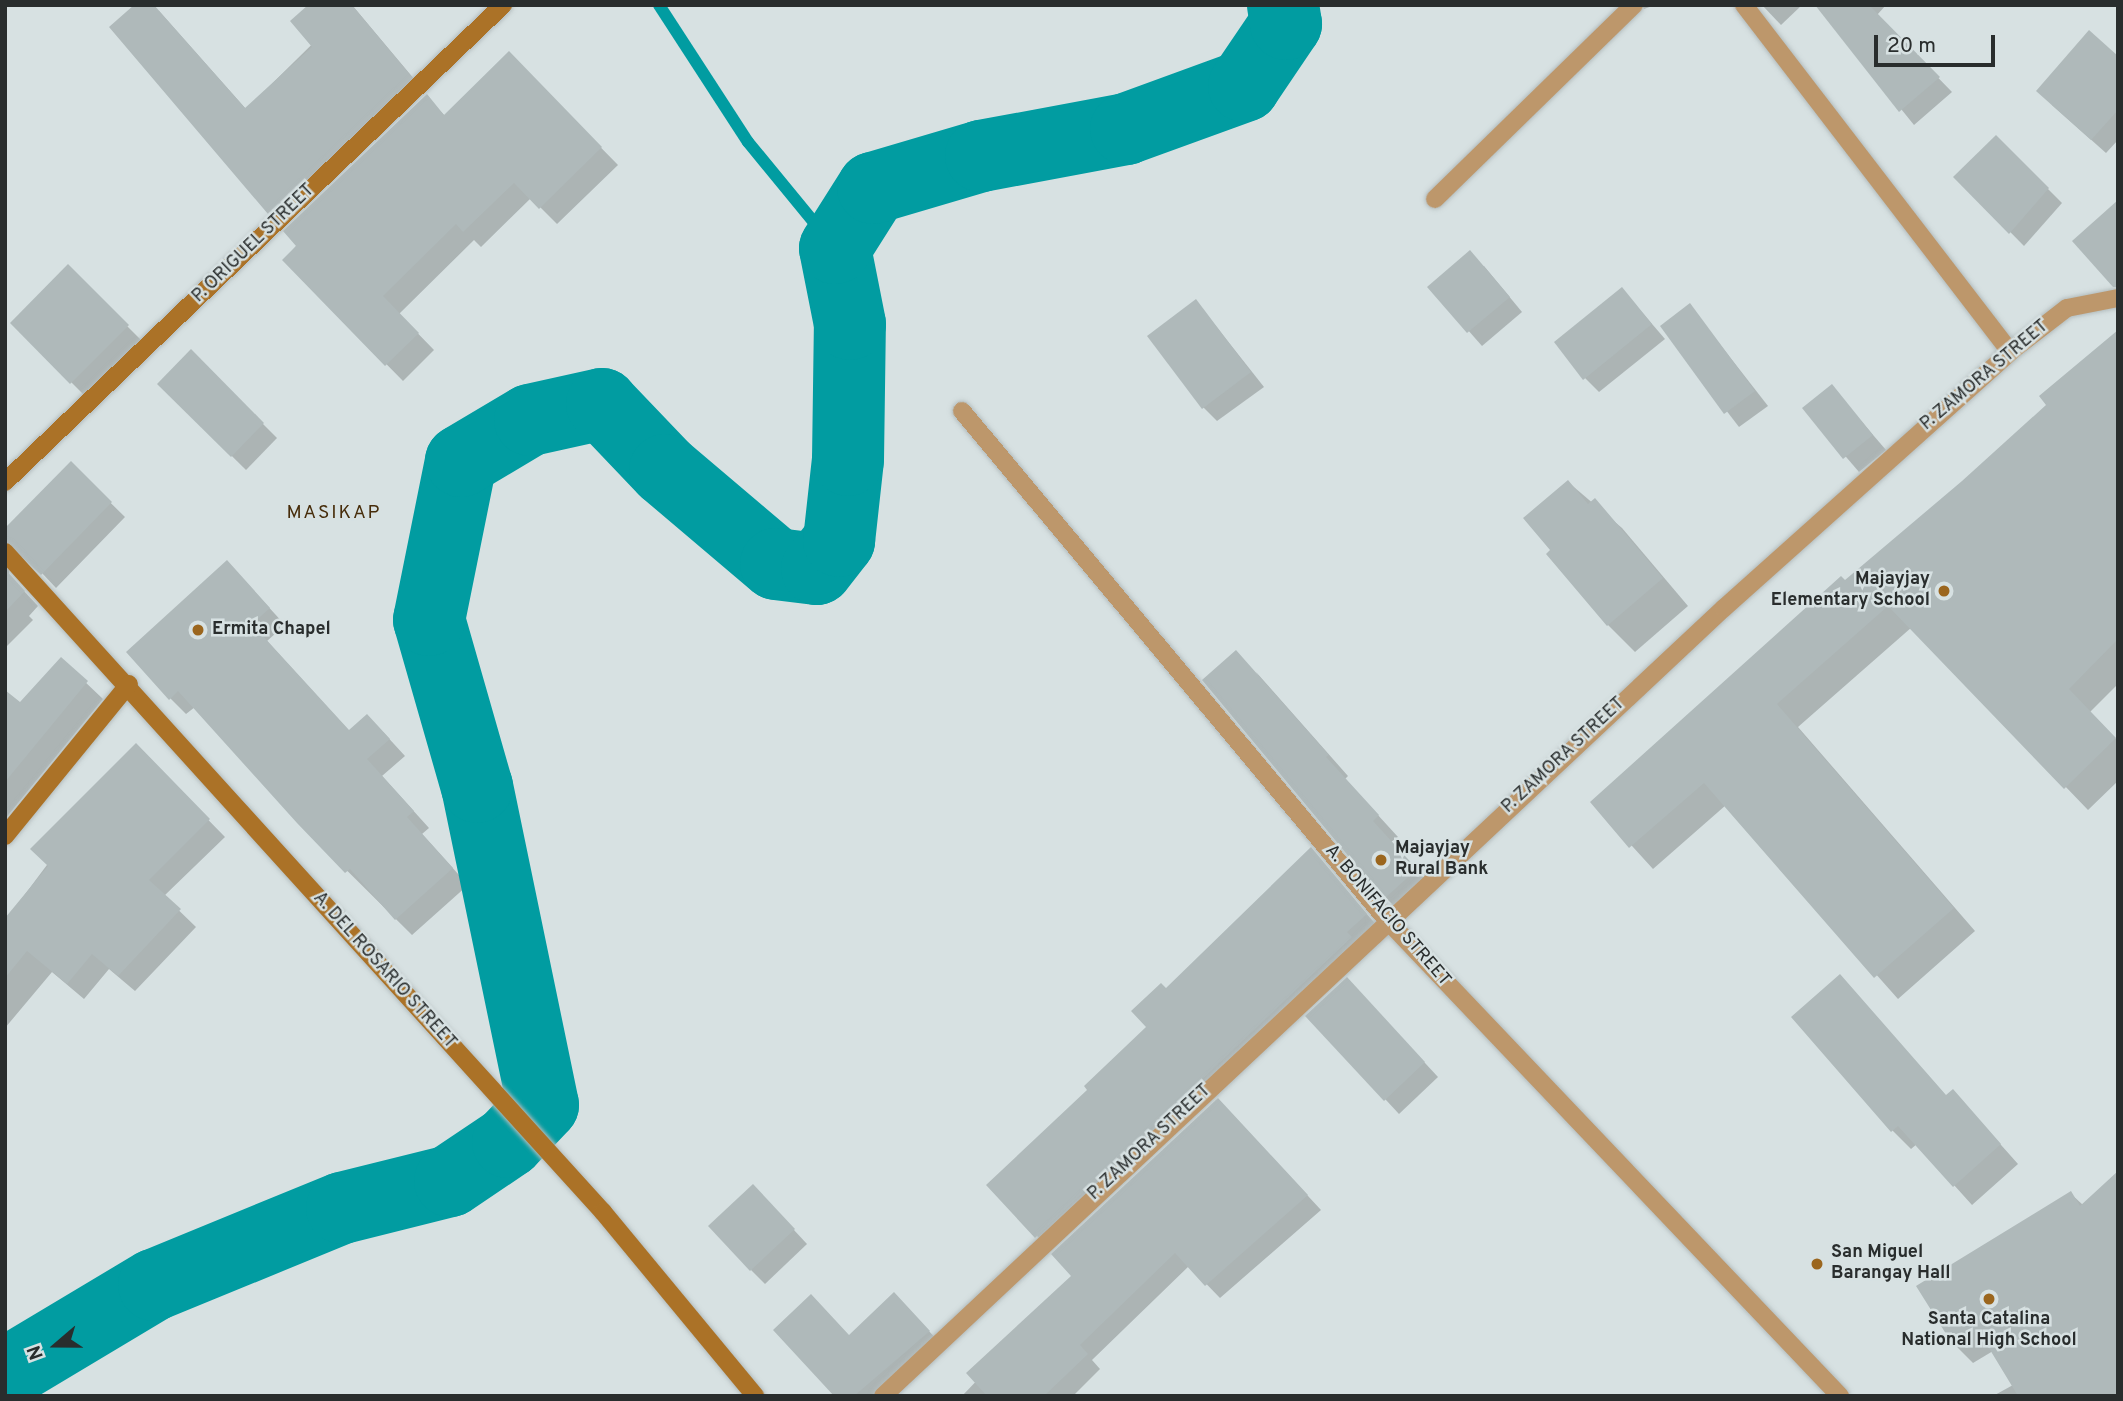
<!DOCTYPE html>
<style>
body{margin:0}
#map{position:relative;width:2123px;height:1401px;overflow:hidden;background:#d7e1e2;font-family:Overpass,sans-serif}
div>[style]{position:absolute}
.shadow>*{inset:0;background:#0003}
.stream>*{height:12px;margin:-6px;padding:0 6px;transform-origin:6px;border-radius:6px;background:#019ca1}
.river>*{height:72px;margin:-36px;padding:0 36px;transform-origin:36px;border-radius:36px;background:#019ca1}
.building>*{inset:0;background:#afb9ba}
.roads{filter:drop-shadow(0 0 2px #b4bdbe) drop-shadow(0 0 2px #b4bdbe)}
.street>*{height:18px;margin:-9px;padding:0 9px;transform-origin:9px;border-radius:9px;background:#bd976b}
.secondary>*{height:18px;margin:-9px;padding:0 9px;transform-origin:9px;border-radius:9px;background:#ab7227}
.dots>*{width:19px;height:19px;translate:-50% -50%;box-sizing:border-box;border:4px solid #d7e1e2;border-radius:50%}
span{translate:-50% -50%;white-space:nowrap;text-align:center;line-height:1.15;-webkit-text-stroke:5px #d7e1e2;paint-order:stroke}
.street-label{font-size:18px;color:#292d2d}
.poi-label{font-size:18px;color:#292d2d;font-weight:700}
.right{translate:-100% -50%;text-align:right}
.left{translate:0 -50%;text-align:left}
.neighbourhood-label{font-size:19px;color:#462c0a;letter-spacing:2px}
.frame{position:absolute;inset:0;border:7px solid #292d2d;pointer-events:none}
.north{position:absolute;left:21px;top:1310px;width:70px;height:70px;-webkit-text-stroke:5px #d7e1e2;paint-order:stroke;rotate:250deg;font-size:19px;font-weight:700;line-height:28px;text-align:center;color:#292d2d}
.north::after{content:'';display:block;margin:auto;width:24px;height:32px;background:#292d2d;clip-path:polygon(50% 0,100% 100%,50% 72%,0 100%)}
.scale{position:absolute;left:1874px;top:35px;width:121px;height:32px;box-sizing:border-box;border:4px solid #292d2d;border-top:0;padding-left:9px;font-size:21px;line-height:24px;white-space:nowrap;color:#292d2d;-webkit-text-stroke:5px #d7e1e2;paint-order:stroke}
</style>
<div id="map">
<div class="shadow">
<i style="clip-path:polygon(352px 5px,425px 92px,283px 227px,111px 28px,159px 11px,246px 109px)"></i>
<i style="clip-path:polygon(1641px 5px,1655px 5px,1644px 9px)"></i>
<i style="clip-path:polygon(1762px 5px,1802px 5px,1781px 25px)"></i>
<i style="clip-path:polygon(1817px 5px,1886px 5px,1877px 15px,1952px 92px,1914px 125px)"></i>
<i style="clip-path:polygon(509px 54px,618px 165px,557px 224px,531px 198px,481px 247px,474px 240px,399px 314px,434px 350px,403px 381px,284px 260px,426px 96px,445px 116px)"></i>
<i style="clip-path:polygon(2118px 58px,2118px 140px,2106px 153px,2052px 105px)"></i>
<i style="clip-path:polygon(1996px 137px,2062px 203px,2024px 246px,1956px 177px)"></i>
<i style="clip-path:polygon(1484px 266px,1522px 312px,1482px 346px,1430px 287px)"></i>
<i style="clip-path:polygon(68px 267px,141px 340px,85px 396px,12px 323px)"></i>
<i style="clip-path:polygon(1622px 289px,1665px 339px,1599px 392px,1585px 378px)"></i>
<i style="clip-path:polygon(1196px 301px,1264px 387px,1217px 421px,1203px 407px)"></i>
<i style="clip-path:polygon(1690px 306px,1768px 406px,1739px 427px,1662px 327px)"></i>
<i style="clip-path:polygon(2118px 332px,2118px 684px,2090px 712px,2118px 741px,2118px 781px,2088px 810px,1912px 627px,1798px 727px,1975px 931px,1898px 999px,1726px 805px,1653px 869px,1592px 802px,1963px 482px,2048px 405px)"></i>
<i style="clip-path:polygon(191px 352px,277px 438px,246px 470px,159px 384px)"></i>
<i style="clip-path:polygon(1831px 386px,1886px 450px,1859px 472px,1804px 408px)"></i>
<i style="clip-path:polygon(71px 464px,125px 517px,56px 588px,27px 557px,10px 557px,9px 575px,38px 606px,29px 616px,33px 620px,5px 648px,5px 531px)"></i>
<i style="clip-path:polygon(1568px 482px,1622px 528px,1688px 606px,1635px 652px,1608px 625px,1552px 550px)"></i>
<i style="clip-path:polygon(243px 579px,285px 625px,267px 641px,350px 732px,383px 732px,405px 756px,382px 776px,429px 828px,422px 834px,468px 885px,412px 935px,298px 822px,195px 707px,186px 714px,170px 698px)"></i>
<i style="clip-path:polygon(61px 659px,103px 699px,5px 819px,5px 693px,21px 705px)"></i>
<i style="clip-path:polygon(1256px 672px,1348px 776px,1345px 779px,1398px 837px,1391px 842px,1435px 890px,1405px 917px,1385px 897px)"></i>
<i style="clip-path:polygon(136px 746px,225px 837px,164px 896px,196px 927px,135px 991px,109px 969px,84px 999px,52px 972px,5px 1028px,5px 921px)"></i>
<i style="clip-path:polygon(1311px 850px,1380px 929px,1051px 1250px,1037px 1236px,1090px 1090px)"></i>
<i style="clip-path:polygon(1840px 977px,1947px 1097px,1953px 1091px,2018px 1164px,1972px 1205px,1917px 1144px,1911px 1149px,1893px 1131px,1794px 1017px)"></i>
<i style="clip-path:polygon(1360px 993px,1438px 1077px,1399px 1114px,1308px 1016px)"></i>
<i style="clip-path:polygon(1232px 1114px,1321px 1210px,1220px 1298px,1189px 1266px,1092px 1360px,1100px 1369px,1073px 1396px,962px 1396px)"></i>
<i style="clip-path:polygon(2070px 1193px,2083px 1205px,2118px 1396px,1993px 1396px,2013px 1385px,1993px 1351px,1973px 1363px,1954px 1344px,1919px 1287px)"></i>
<i style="clip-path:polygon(767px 1201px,807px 1244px,765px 1284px,751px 1270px)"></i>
<i style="clip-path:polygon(908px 1309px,943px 1346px,885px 1396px,837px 1396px,849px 1337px)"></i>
</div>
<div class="stream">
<i style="left:659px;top:5px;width:163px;rotate:57deg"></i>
<i style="left:748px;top:142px;width:137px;rotate:50.6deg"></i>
</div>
<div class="river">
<i style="left:5px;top:1374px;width:174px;rotate:-30.9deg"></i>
<i style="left:154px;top:1285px;width:203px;rotate:-22.3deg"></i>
<i style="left:342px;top:1208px;width:111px;rotate:-14deg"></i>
<i style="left:450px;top:1181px;width:70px;rotate:-33.9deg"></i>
<i style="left:508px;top:1142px;width:51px;rotate:-46.6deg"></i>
<i style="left:543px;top:1105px;width:325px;rotate:-101.7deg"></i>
<i style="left:477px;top:787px;width:174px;rotate:-106deg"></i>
<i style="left:429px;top:620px;width:162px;rotate:-78.6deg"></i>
<i style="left:461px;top:461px;width:80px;rotate:-30.7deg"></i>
<i style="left:530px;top:420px;width:74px;rotate:-12.5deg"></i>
<i style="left:602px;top:404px;width:91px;rotate:46.3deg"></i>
<i style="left:665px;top:470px;width:145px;rotate:40.3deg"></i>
<i style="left:776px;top:564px;width:41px;rotate:7deg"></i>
<i style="left:817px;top:569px;width:36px;rotate:-52deg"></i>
<i style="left:839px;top:541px;width:81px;rotate:-83.7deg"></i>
<i style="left:848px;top:460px;width:136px;rotate:-89.2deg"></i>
<i style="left:850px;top:324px;width:77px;rotate:-101.2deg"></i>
<i style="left:835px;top:248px;width:71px;rotate:-57.7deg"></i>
<i style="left:873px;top:188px;width:113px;rotate:-16.5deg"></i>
<i style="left:981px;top:156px;width:147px;rotate:-10.5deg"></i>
<i style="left:1126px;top:129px;width:126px;rotate:-20deg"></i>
<i style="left:1244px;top:86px;width:75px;rotate:-55.9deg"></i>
<i style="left:1286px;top:24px;width:19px;rotate:-99deg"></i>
</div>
<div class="building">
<i style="clip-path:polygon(134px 5px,154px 5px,245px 108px,312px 47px,290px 21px,308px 5px,352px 5px,412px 77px,268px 214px,109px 27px)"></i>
<i style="clip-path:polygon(1815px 5px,1869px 5px,1940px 77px,1899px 112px)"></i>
<i style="clip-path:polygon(2089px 30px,2118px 56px,2118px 110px,2091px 140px,2036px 91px)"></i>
<i style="clip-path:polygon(509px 51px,602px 147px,539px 209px,514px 183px,463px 232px,456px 224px,383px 296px,419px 333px,385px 366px,282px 260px,296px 246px,283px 231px,427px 94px,444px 115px)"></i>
<i style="clip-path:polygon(1996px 135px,2049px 188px,2009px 234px,1953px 177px)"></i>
<i style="clip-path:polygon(2118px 200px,2118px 287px,2113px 287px,2072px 241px)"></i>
<i style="clip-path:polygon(1470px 250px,1510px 297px,1467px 333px,1427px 287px)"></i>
<i style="clip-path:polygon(68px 264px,129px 325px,70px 384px,10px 323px)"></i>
<i style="clip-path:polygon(1622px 287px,1652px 324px,1583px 380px,1554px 342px)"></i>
<i style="clip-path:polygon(1196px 299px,1251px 372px,1202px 409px,1147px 336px)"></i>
<i style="clip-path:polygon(1690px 303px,1755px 391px,1724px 414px,1660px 326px)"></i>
<i style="clip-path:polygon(2118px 330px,2118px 639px,2069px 689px,2116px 738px,2064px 789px,1888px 606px,1777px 704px,1954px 908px,1874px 978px,1704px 783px,1629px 848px,1590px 802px,1841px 576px,1845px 580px,1962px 481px,2046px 405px,2039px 396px)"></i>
<i style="clip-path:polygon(191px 349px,264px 423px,231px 457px,157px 384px)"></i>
<i style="clip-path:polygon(1832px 384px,1873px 435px,1843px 459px,1802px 408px)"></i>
<i style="clip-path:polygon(71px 461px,112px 502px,41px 575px,5px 541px,5px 528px)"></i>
<i style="clip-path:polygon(1568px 480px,1588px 504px,1595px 498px,1663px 578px,1607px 626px,1546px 554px,1550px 550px,1523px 518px)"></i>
<i style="clip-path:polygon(227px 560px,270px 608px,252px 624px,349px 730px,367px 714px,390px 739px,367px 759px,414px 811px,407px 817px,453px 868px,395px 920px,350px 869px,345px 873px,297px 823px,178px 691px,169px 700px,126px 652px)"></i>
<i style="clip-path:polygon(5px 569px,25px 591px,5px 612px)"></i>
<i style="clip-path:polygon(1236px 650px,1329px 755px,1326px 757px,1379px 815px,1373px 821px,1417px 869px,1384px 899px,1202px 680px)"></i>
<i style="clip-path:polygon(61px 657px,88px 681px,5px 782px,5px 690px,20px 702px)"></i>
<i style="clip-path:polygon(136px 743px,210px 819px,149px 880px,181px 909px,118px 976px,92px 954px,67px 984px,27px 951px,5px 978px,5px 918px,48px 866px,30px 849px)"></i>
<i style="clip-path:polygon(1311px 847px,1367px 914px,1347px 932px,1352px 937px,1035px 1238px,986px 1185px,1087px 1090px,1084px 1086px,1146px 1027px,1131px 1011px,1161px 983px,1166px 988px)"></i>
<i style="clip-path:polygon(1840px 974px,1946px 1095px,1953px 1089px,2001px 1144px,1953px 1187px,1898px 1126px,1891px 1132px,1791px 1017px)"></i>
<i style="clip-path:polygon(1347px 977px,1425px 1062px,1384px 1101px,1305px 1016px)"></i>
<i style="clip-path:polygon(1218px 1098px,1308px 1195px,1205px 1286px,1175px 1253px,1080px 1345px,1088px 1354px,1044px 1396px,987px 1396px,966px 1373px,1071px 1276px,1051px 1254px)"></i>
<i style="clip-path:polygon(2118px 1171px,2118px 1396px,2018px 1396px,1978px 1330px,1953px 1345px,1916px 1286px,2071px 1191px,2080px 1206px)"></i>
<i style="clip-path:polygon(753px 1184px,795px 1229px,750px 1271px,708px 1226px)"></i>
<i style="clip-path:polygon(894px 1292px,930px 1331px,854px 1396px,834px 1396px,773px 1330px,811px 1294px,849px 1335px)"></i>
</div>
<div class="roads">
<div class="street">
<i style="left:1744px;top:5px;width:437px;rotate:52.5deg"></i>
<i style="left:1435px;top:199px;width:278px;rotate:-44.3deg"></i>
<i style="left:962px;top:411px;width:663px;rotate:50.14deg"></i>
<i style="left:1387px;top:920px;width:657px;rotate:46.42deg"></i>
<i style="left:883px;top:1396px;width:1152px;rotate:-43.14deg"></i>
<i style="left:1724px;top:608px;width:384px;rotate:-41.8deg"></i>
<i style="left:2010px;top:352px;width:72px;rotate:-37.7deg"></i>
<i style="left:2067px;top:308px;width:52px;rotate:-11.1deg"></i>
</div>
<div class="secondary">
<i style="left:5px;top:482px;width:690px;rotate:-43.77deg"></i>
<i style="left:5px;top:552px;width:891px;rotate:47.82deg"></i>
<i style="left:603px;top:1212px;width:239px;rotate:50.4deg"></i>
<i style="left:5px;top:836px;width:196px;rotate:-50.8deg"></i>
</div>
</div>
<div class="dots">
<i style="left:1944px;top:591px;background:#9b661e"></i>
<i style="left:198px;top:630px;background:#9b661e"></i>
<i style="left:1381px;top:860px;background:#9b661e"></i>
<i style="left:1817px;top:1264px;background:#9b661e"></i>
<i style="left:1989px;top:1299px;background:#9b661e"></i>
</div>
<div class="street-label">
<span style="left:254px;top:244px;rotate:-44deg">P. ORIGUEL STREET</span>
<span style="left:1985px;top:376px;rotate:-40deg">P. ZAMORA STREET</span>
<span style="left:1564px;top:756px;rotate:-43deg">P. ZAMORA STREET</span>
<span style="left:1387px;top:916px;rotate:49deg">A. BONIFACIO STREET</span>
<span style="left:384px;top:971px;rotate:48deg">A. DEL ROSARIO STREET</span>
<span style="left:1150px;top:1143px;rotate:-43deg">P. ZAMORA STREET</span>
</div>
<div class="poi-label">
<span class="right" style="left:1930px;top:591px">Majayjay<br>Elementary School</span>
<span class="left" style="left:212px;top:630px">Ermita Chapel</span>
<span class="left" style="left:1395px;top:860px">Majayjay<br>Rural Bank</span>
<span class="left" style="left:1831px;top:1264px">San Miguel<br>Barangay Hall</span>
<span style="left:1989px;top:1331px">Santa Catalina<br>National High School</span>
</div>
<div class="neighbourhood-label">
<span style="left:334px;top:514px">MASIKAP</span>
</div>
<div class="frame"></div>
<div class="north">N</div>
<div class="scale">20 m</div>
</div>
